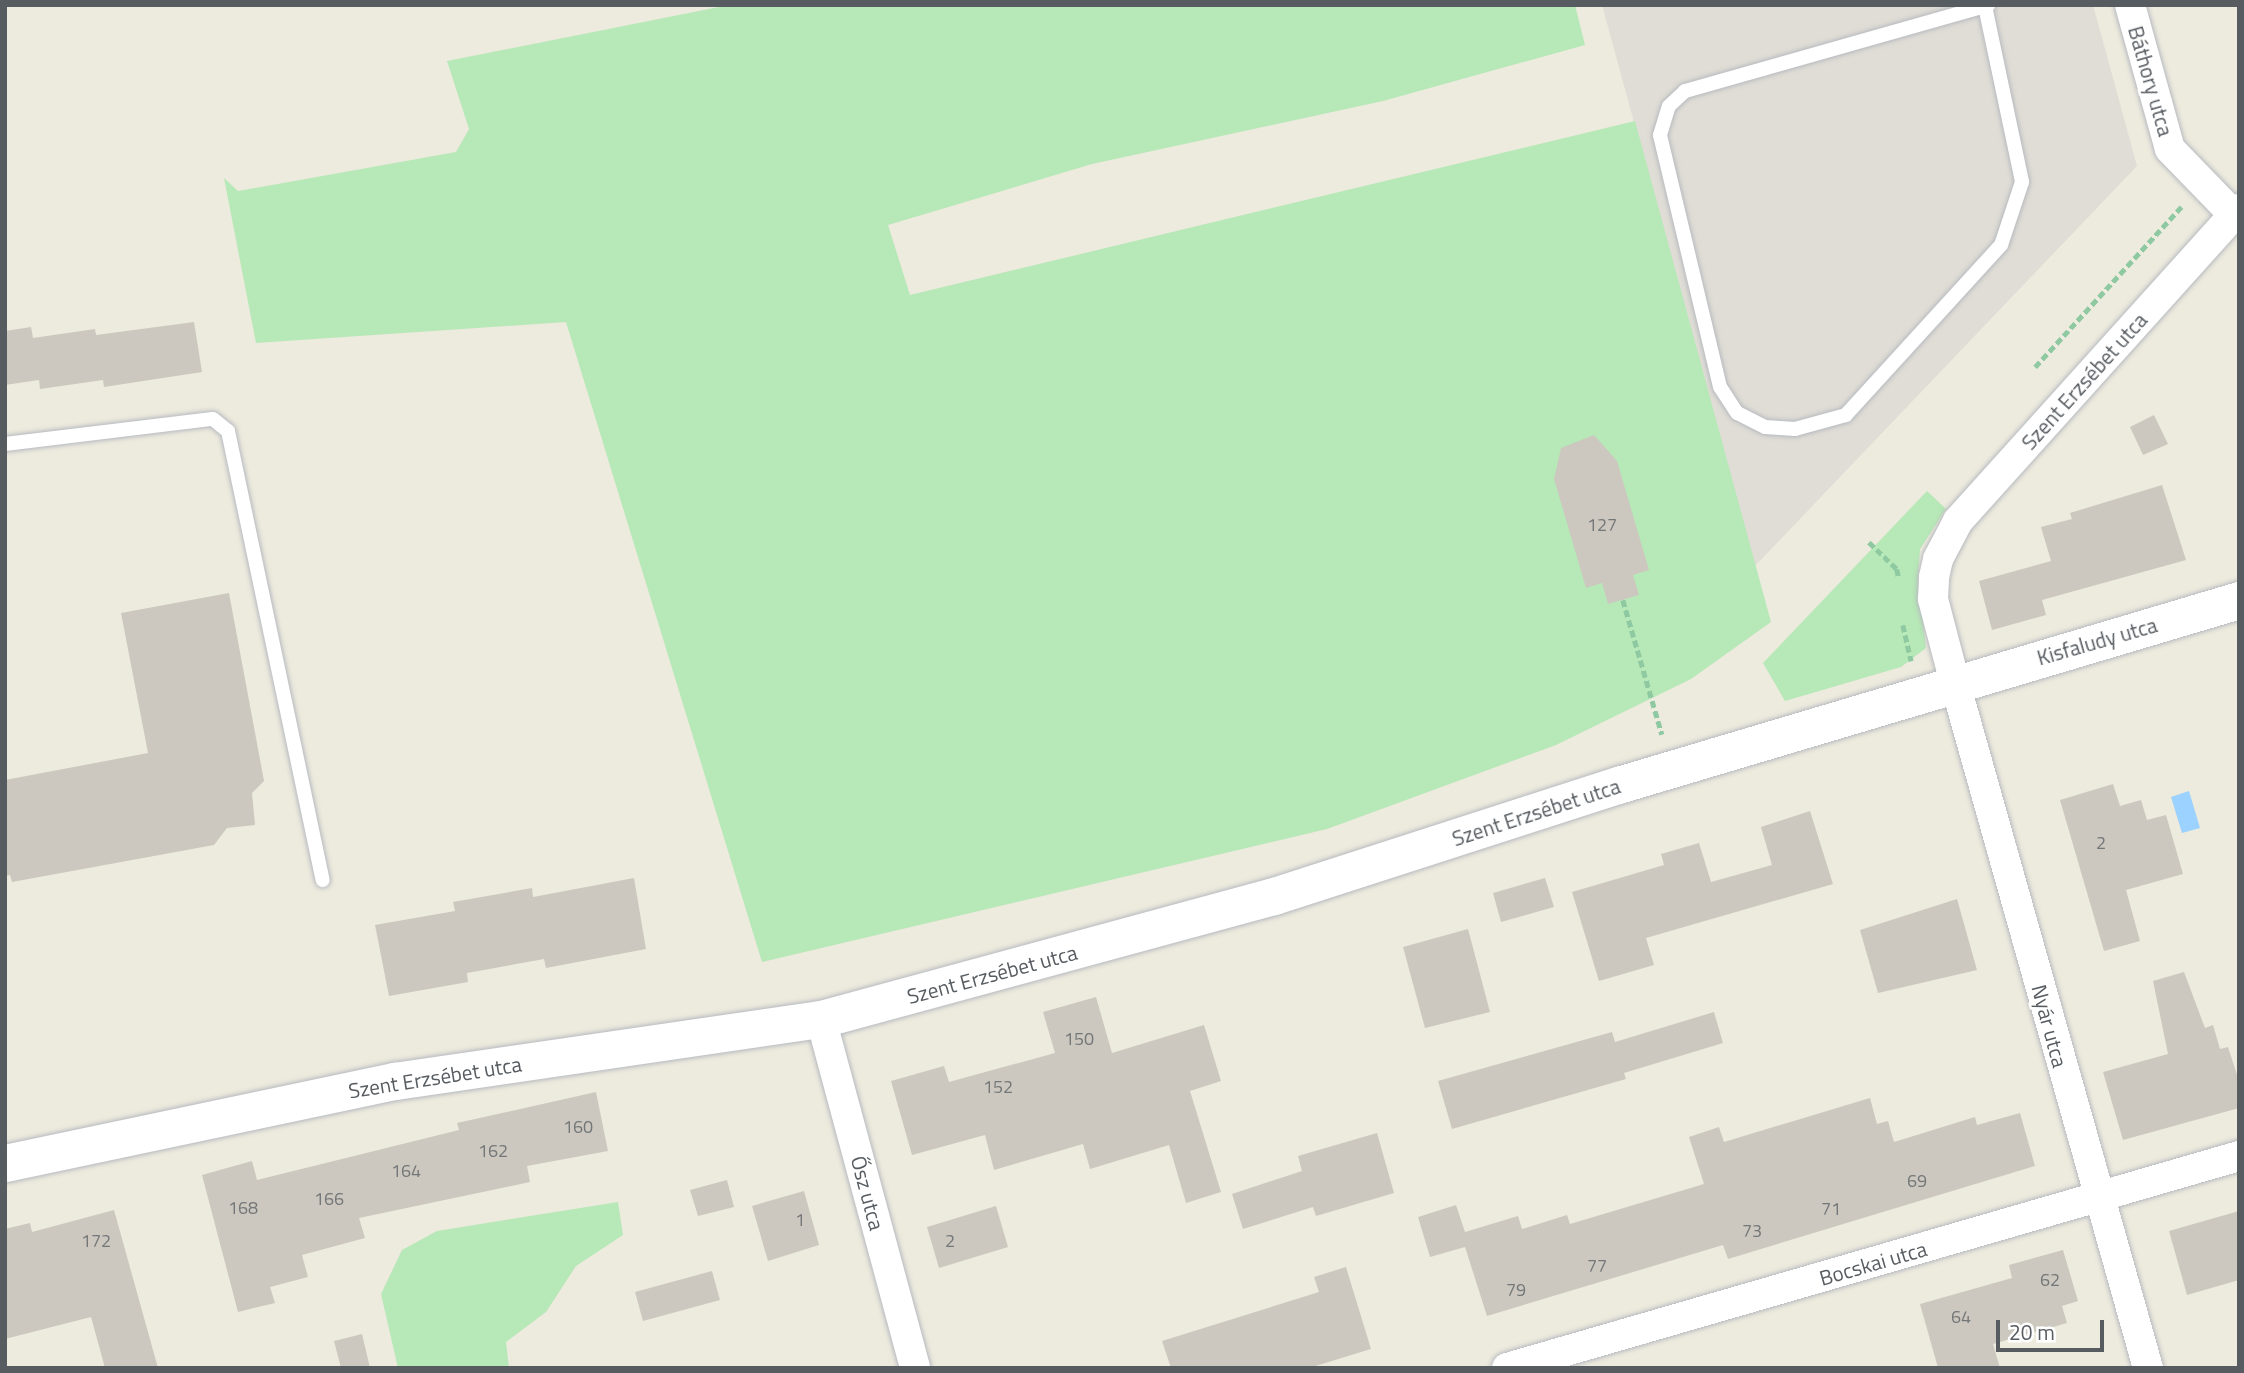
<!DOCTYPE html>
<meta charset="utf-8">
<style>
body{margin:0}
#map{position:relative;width:2244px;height:1373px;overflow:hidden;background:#edeade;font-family:"Titillium Web",sans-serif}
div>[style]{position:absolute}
.industrial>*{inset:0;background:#e0ddd6}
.green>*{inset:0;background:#b7e8b7}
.water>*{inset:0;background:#9bd2ff}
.building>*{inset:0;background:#ccc8bf}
.path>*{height:4.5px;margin-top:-2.25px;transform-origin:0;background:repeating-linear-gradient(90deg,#8fc9a1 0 7px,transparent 0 10.5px)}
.roads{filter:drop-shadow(0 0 2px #b6babf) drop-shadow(0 0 2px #b6babf)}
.service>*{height:14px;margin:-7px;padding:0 7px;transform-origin:7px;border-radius:7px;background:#fff}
.minor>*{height:30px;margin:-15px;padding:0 15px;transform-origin:15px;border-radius:15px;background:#fff}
.tertiary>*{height:37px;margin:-18.5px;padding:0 18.5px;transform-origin:18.5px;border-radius:18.5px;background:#fff}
span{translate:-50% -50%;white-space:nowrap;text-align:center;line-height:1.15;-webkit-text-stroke:5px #fff;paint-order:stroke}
.number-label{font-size:18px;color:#747778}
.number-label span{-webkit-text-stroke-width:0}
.street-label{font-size:21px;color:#575c61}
.frame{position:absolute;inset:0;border:7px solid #575c61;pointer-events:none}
.scale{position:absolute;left:1996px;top:1320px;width:108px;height:32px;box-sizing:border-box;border:4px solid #575c61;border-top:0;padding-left:9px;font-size:21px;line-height:24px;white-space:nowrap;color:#575c61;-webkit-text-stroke:5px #fff;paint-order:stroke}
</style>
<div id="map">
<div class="industrial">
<i style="clip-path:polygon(1602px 5px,2093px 5px,2137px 166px,1755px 566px)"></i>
</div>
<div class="green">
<i style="clip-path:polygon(729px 5px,1575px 5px,1585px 45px,1383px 101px,1092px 164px,888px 225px,910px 295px,1635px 121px,1771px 622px,1691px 679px,1556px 745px,1327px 829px,762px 962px,566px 322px,256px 343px,224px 178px,238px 191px,456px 152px,469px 129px,447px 61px)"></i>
<i style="clip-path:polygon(1927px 491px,1946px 509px,1920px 549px,1918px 579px,1926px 648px,1901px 667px,1785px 701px,1763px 663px)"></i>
<i style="clip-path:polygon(618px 1202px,623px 1235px,576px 1266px,546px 1312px,506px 1342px,509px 1368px,398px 1368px,381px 1294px,402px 1250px,437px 1231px)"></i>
</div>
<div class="water">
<i style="clip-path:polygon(2189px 791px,2200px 828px,2182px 833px,2171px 797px)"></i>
</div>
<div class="building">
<i style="clip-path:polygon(194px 322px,202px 372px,104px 387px,103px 380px,40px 389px,39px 380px,5px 385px,5px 331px,31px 327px,33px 338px,95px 329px,96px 335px)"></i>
<i style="clip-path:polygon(2154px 415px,2168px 444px,2143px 455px,2130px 427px)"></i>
<i style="clip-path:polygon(1594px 435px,1617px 461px,1649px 570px,1633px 575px,1639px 595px,1608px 604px,1602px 583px,1586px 588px,1554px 479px,1561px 448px)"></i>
<i style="clip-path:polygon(2162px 485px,2186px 560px,2042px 600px,2046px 615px,1992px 630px,1979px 581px,2051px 561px,2041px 527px,2072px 519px,2070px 513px)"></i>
<i style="clip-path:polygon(229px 593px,264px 781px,252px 793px,255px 825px,227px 828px,214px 845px,12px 882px,10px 875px,5px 876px,5px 780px,148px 753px,121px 613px)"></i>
<i style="clip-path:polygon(2113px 784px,2120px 806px,2141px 800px,2147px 820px,2166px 815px,2183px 874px,2126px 890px,2140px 941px,2104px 951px,2060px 800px)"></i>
<i style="clip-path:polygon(1810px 811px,1833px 884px,1646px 938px,1654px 965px,1599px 981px,1572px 892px,1664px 865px,1661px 854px,1699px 843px,1711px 882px,1772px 865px,1761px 827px)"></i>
<i style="clip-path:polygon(634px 878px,646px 949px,546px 968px,544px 959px,467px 973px,468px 982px,389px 996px,375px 925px,455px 911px,453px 902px,532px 888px,533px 897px)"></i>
<i style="clip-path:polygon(1545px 878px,1554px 907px,1501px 922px,1493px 893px)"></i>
<i style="clip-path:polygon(1957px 899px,1977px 970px,1878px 993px,1860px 930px)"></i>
<i style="clip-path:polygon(1468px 929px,1490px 1012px,1425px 1028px,1403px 947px)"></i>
<i style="clip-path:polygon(2184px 972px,2205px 1028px,2213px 1025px,2220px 1049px,2228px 1047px,2239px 1081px,2239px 1108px,2123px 1140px,2103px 1072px,2168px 1054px,2153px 981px)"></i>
<i style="clip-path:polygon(1096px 997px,1112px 1053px,1204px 1025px,1221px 1081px,1190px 1091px,1221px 1192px,1186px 1203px,1169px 1145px,1090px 1169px,1083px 1144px,994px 1170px,985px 1135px,912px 1155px,891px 1081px,944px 1066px,949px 1082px,1055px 1053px,1043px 1012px)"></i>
<i style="clip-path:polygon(1714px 1012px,1723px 1043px,1624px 1073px,1626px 1079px,1452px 1129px,1438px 1081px,1612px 1032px,1615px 1042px)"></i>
<i style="clip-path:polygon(596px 1092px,608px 1151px,527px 1166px,530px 1182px,359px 1218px,365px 1238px,302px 1255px,308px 1277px,270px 1287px,275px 1303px,238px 1312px,202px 1175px,252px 1161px,257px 1180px,459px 1130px,457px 1123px)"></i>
<i style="clip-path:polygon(1870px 1098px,1877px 1124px,1888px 1121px,1894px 1142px,1975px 1117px,1977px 1125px,2020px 1113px,2035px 1166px,1728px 1259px,1723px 1245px,1487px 1316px,1465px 1247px,1430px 1257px,1418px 1217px,1456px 1205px,1465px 1232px,1518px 1216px,1522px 1229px,1567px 1215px,1570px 1224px,1704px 1184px,1689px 1137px,1719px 1127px,1724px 1142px)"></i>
<i style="clip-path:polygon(1377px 1133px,1394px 1193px,1316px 1216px,1313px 1207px,1243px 1229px,1232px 1194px,1302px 1171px,1298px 1156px)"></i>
<i style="clip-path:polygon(727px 1180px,734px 1207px,698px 1216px,690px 1190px)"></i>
<i style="clip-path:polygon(804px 1191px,819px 1245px,768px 1261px,752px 1206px)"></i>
<i style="clip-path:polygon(996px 1206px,1008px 1247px,939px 1268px,927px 1227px)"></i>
<i style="clip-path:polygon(114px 1210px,158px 1368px,105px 1368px,91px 1317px,5px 1339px,5px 1229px,30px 1223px,32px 1232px)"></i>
<i style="clip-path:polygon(2239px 1211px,2239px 1280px,2187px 1295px,2169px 1231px)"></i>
<i style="clip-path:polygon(2063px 1250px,2078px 1301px,2062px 1306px,2067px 1323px,1993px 1344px,2000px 1368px,1938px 1368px,1920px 1304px,2012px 1278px,2009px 1265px)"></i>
<i style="clip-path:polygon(1346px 1267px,1371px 1349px,1309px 1368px,1171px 1368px,1162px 1341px,1319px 1292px,1314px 1277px)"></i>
<i style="clip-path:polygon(712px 1271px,720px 1300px,643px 1321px,635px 1292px)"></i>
<i style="clip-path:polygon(362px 1334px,370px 1368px,341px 1368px,334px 1341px)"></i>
</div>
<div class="path">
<i style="left:2035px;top:367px;width:217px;rotate:-47.6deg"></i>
<i style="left:1869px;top:542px;width:39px;rotate:44deg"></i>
<i style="left:1897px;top:569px;width:10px;rotate:79deg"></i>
<i style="left:1623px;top:600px;width:140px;rotate:73.8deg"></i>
<i style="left:1903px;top:625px;width:37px;rotate:77deg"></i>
</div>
<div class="roads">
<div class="service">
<i style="left:1985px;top:6px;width:180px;rotate:78.1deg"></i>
<i style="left:2022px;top:182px;width:66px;rotate:108.4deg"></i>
<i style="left:2001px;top:245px;width:230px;rotate:132.4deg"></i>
<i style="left:1846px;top:415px;width:53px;rotate:164.6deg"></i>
<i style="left:1795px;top:429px;width:30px;rotate:-176deg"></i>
<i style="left:1765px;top:427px;width:31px;rotate:-153deg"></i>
<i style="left:1737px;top:413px;width:31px;rotate:-123deg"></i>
<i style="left:1720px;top:387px;width:259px;rotate:-103.4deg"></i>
<i style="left:1660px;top:135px;width:30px;rotate:-73deg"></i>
<i style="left:1669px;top:106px;width:22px;rotate:-43deg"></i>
<i style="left:1685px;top:91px;width:315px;rotate:-15.8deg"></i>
<i style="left:5px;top:444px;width:209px;rotate:-6.9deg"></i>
<i style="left:213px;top:419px;width:19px;rotate:39deg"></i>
<i style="left:228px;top:431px;width:459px;rotate:78.1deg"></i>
</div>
<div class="minor">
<i style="left:2130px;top:5px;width:149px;rotate:74.5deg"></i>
<i style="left:2170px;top:149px;width:92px;rotate:45.9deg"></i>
<i style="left:821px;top:1019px;width:361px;rotate:74.9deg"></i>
<i style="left:1507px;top:1368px;width:762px;rotate:-16.15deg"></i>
<i style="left:2148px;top:1368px;width:712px;rotate:-105.74deg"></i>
<i style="left:1955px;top:683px;width:87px;rotate:-104.7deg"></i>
<i style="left:1933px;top:599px;width:22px;rotate:-87deg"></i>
<i style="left:1934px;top:577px;width:18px;rotate:-77deg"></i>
<i style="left:1938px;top:559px;width:43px;rotate:-62.2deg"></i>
<i style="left:1958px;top:521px;width:420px;rotate:-48deg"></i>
</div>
<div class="tertiary">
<i style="left:5px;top:1163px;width:399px;rotate:-11.9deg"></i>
<i style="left:395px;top:1081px;width:430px;rotate:-8.3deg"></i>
<i style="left:821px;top:1019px;width:469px;rotate:-15.2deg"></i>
<i style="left:1274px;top:896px;width:361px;rotate:-17.9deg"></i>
<i style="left:1618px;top:785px;width:648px;rotate:-16.59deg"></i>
</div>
</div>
<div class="number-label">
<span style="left:1602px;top:525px">127</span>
<span style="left:2101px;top:843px">2</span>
<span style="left:1079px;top:1039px">150</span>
<span style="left:998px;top:1087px">152</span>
<span style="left:578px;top:1127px">160</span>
<span style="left:493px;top:1151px">162</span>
<span style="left:406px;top:1171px">164</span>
<span style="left:1917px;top:1181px">69</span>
<span style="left:329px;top:1199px">166</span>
<span style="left:243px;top:1208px">168</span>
<span style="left:1831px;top:1209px">71</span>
<span style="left:800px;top:1220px">1</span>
<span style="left:1752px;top:1231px">73</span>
<span style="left:96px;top:1241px">172</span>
<span style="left:950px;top:1241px">2</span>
<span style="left:1597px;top:1266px">77</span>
<span style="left:2050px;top:1280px">62</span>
<span style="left:1516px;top:1290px">79</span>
<span style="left:1961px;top:1317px">64</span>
</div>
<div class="street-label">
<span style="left:2151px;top:81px;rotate:74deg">Báthory utca</span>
<span style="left:2084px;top:381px;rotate:-48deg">Szent Erzsébet utca</span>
<span style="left:2097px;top:641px;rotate:-16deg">Kisfaludy utca</span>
<span style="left:1536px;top:812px;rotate:-18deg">Szent Erzsébet utca</span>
<span style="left:992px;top:974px;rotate:-15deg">Szent Erzsébet utca</span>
<span style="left:2050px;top:1026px;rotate:75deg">Nyár utca</span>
<span style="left:435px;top:1077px;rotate:-9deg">Szent Erzsébet utca</span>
<span style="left:868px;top:1193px;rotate:75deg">Ősz utca</span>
<span style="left:1873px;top:1263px;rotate:-16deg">Bocskai utca</span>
</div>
<div class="frame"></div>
<div class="scale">20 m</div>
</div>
